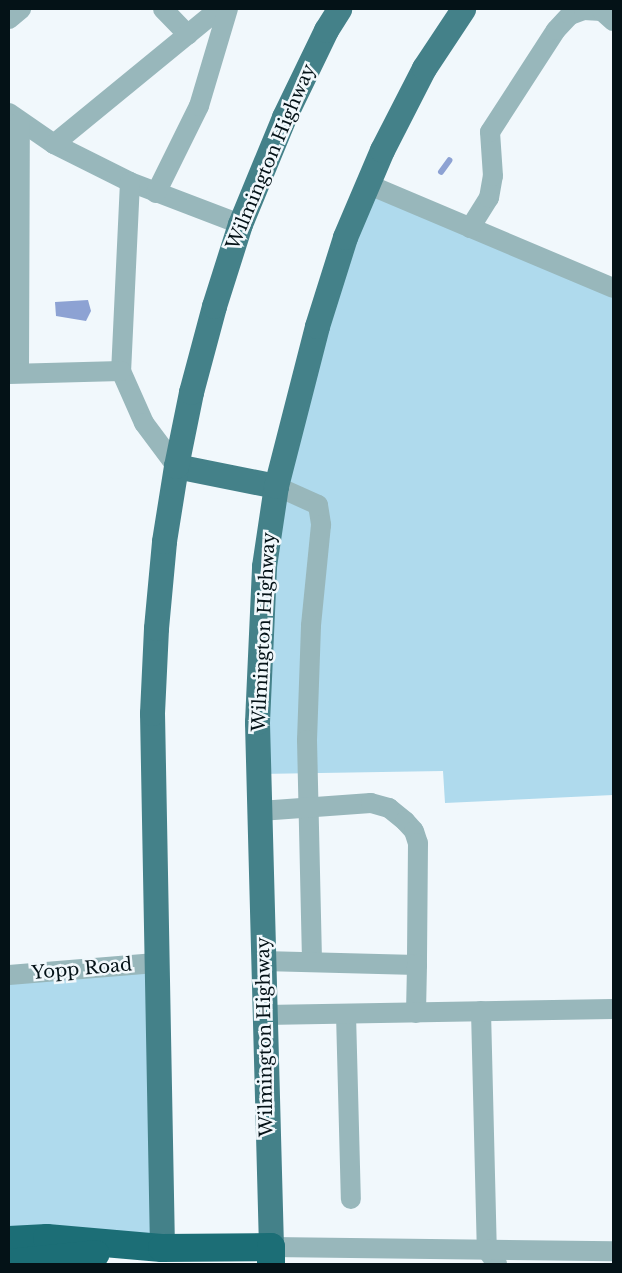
<!DOCTYPE html>
<style>
body{margin:0}
#map{position:relative;width:622px;height:1273px;overflow:hidden;background:#f1f8fc;font-family:"Libre Baskerville",serif}
div>[style]{position:absolute}
.green>*{inset:0;background:#afdaed}
.water>*{inset:0;background:#8da2d3}
.stream>*{height:5.5px;margin:-2.75px;padding:0 2.75px;transform-origin:2.75px;border-radius:2.75px;background:#8da2d3}
.minor>*{height:20px;margin:-10px;padding:0 10px;transform-origin:10px;border-radius:10px;background:#98b7bb}
.major>*{height:25px;margin:-12.5px;padding:0 12.5px;transform-origin:12.5px;border-radius:12.5px;background:#448189}
.highway>*{height:28px;margin:-14px;padding:0 14px;transform-origin:14px;border-radius:14px;background:#1c6e76}
span{translate:-50% -50%;white-space:nowrap;text-align:center;line-height:1.15;-webkit-text-stroke:5px #f1f8fc;paint-order:stroke}
.street-label{font-size:18px;color:#041217}
.frame{position:absolute;inset:0;border:10px solid #041217;pointer-events:none}
</style>
<div id="map">
<div class="green">
<i style="clip-path:polygon(367px 184px,613px 288px,613px 795px,445px 803px,443px 771px,259px 774px,264px 566px)"></i>
<i style="clip-path:polygon(156px 963px,162px 1248px,9px 1240px,9px 975px)"></i>
</div>
<div class="water">
<i style="clip-path:polygon(88px 300px,91px 311px,86px 321px,56px 316px,55px 302px)"></i>
</div>
<div class="stream">
<i style="left:441px;top:172px;width:14px;rotate:-54deg"></i>
</div>
<div class="minor">
<i style="left:163px;top:9px;width:36px;rotate:46deg"></i>
<i style="left:9px;top:19px;width:16px;rotate:-40deg"></i>
<i style="left:9px;top:113px;width:55px;rotate:34.6deg"></i>
<i style="left:54px;top:144px;width:85px;rotate:26.6deg"></i>
<i style="left:130px;top:182px;width:118px;rotate:20.9deg"></i>
<i style="left:54px;top:144px;width:213px;rotate:-39.3deg"></i>
<i style="left:130px;top:182px;width:189px;rotate:92.7deg"></i>
<i style="left:121px;top:371px;width:57px;rotate:66.1deg"></i>
<i style="left:144px;top:423px;width:54px;rotate:53.3deg"></i>
<i style="left:367px;top:184px;width:267px;rotate:22.9deg"></i>
<i style="left:156px;top:193px;width:97px;rotate:-63.7deg"></i>
<i style="left:199px;top:106px;width:101px;rotate:-73.4deg"></i>
<i style="left:470px;top:228px;width:36px;rotate:-58deg"></i>
<i style="left:489px;top:198px;width:22px;rotate:-80deg"></i>
<i style="left:493px;top:176px;width:44px;rotate:-93.9deg"></i>
<i style="left:490px;top:132px;width:121px;rotate:-57.1deg"></i>
<i style="left:556px;top:30px;width:21px;rotate:-47deg"></i>
<i style="left:570px;top:15px;width:15px;rotate:-20deg"></i>
<i style="left:584px;top:10px;width:18px;rotate:3deg"></i>
<i style="left:602px;top:11px;width:15px;rotate:42deg"></i>
<i style="left:19px;top:373px;width:251px;rotate:-89.8deg"></i>
<i style="left:9px;top:374px;width:112px;rotate:-1.5deg"></i>
<i style="left:276px;top:486px;width:46px;rotate:24.3deg"></i>
<i style="left:318px;top:505px;width:20px;rotate:81deg"></i>
<i style="left:321px;top:525px;width:101px;rotate:95.7deg"></i>
<i style="left:311px;top:626px;width:114px;rotate:92deg"></i>
<i style="left:307px;top:740px;width:222px;rotate:88.7deg"></i>
<i style="left:260px;top:811px;width:111px;rotate:-4.1deg"></i>
<i style="left:371px;top:803px;width:19px;rotate:16deg"></i>
<i style="left:389px;top:808px;width:21px;rotate:39deg"></i>
<i style="left:405px;top:821px;width:13px;rotate:48deg"></i>
<i style="left:414px;top:831px;width:13px;rotate:72deg"></i>
<i style="left:418px;top:843px;width:122px;rotate:90.5deg"></i>
<i style="left:263px;top:961px;width:154px;rotate:1.5deg"></i>
<i style="left:417px;top:965px;width:48px;rotate:91.2deg"></i>
<i style="left:9px;top:975px;width:147px;rotate:-4.7deg"></i>
<i style="left:481px;top:1011px;width:239px;rotate:88.6deg"></i>
<i style="left:487px;top:1250px;width:17px;rotate:54deg"></i>
<i style="left:346px;top:1014px;width:185px;rotate:88.5deg"></i>
<i style="left:265px;top:1015px;width:348px;rotate:-1deg"></i>
<i style="left:271px;top:1247px;width:342px;rotate:0.7deg"></i>
</div>
<div class="major">
<i style="left:176px;top:466px;width:102px;rotate:11.3deg"></i>
<i style="left:271px;top:1247px;width:525px;rotate:-91.53deg"></i>
<i style="left:257px;top:722px;width:156px;rotate:-87.4deg"></i>
<i style="left:264px;top:566px;width:81px;rotate:-81.5deg"></i>
<i style="left:276px;top:486px;width:165px;rotate:-75.6deg"></i>
<i style="left:317px;top:326px;width:93px;rotate:-72.5deg"></i>
<i style="left:345px;top:237px;width:95px;rotate:-67deg"></i>
<i style="left:382px;top:150px;width:92px;rotate:-62.9deg"></i>
<i style="left:424px;top:68px;width:71px;rotate:-56.5deg"></i>
<i style="left:162px;top:1248px;width:535px;rotate:-91.07deg"></i>
<i style="left:152px;top:713px;width:85px;rotate:-87.3deg"></i>
<i style="left:156px;top:628px;width:87px;rotate:-84.7deg"></i>
<i style="left:164px;top:541px;width:76px;rotate:-80.9deg"></i>
<i style="left:176px;top:466px;width:76px;rotate:-78.5deg"></i>
<i style="left:191px;top:392px;width:89px;rotate:-75deg"></i>
<i style="left:214px;top:306px;width:86px;rotate:-72.4deg"></i>
<i style="left:240px;top:224px;width:116px;rotate:-67.6deg"></i>
<i style="left:284px;top:117px;width:97px;rotate:-64.2deg"></i>
<i style="left:326px;top:30px;width:25px;rotate:-58deg"></i>
</div>
<div class="highway">
<i style="left:9px;top:1240px;width:38px;rotate:-3deg"></i>
<i style="left:47px;top:1238px;width:115px;rotate:5deg"></i>
<i style="left:162px;top:1248px;width:109px;rotate:-0.5deg"></i>
<i style="left:271px;top:1247px;width:17px;rotate:90deg"></i>
<i style="left:9px;top:1263px;width:87px;rotate:-5.9deg"></i>
</div>
<div class="street-label">
<span style="left:271px;top:157px;rotate:-67deg">Wilmington Highway</span>
<span style="left:264px;top:632px;rotate:-87deg">Wilmington Highway</span>
<span style="left:82px;top:969px;rotate:-5deg">Yopp Road</span>
<span style="left:265px;top:1037px;rotate:-91deg">Wilmington Highway</span>
</div>
<div class="frame"></div>
</div>
